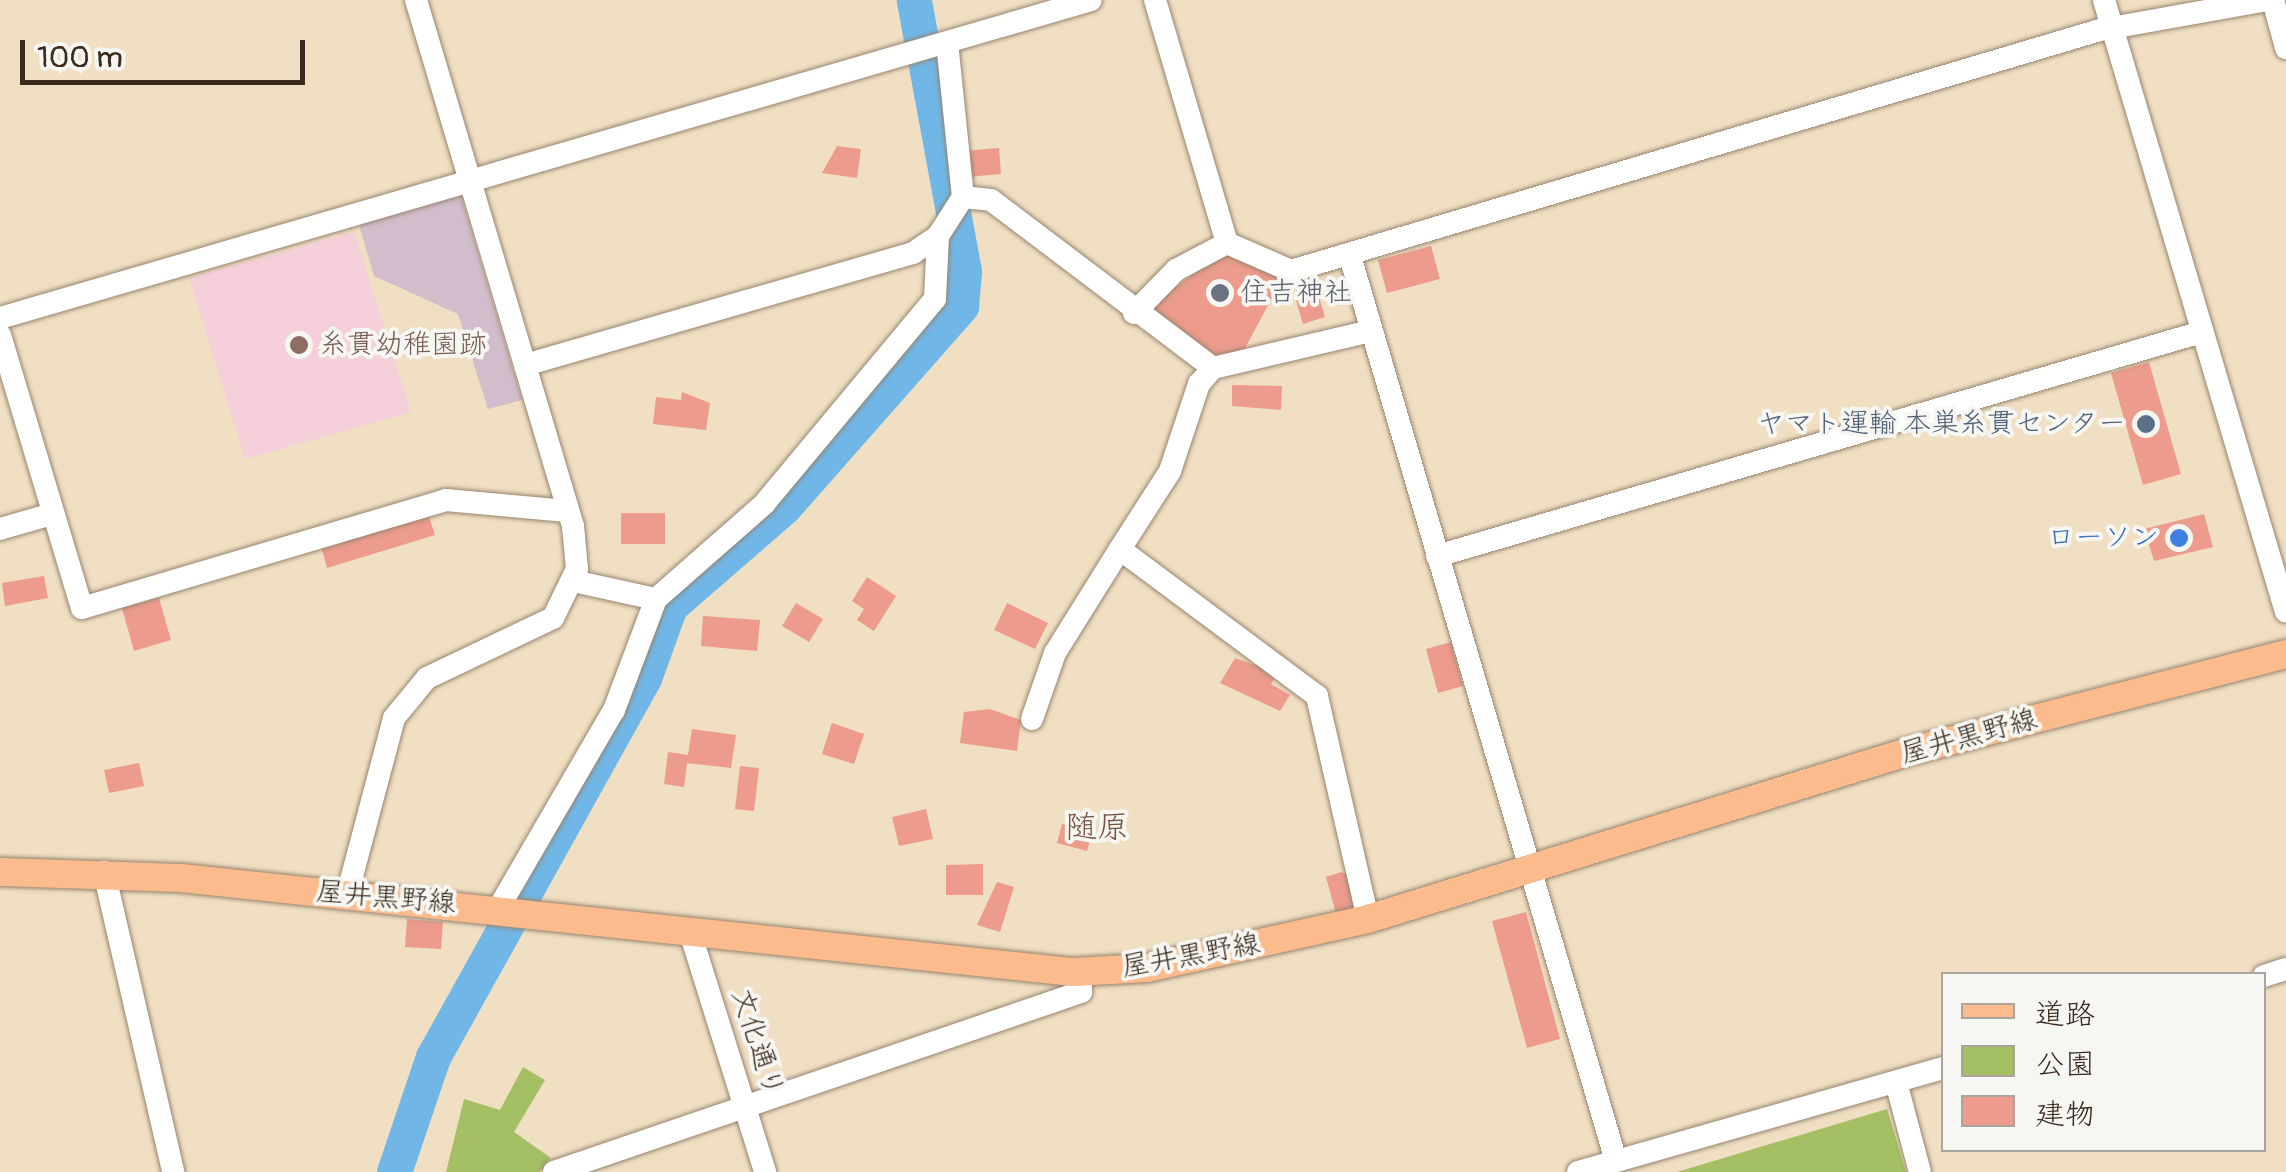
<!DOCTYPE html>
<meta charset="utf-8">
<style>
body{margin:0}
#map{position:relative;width:2286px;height:1172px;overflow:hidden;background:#f0dfc2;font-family:Pangolin,"Klee One",sans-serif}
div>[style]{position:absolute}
.built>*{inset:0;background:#f5cfda}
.industrial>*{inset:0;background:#d1bdcb}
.green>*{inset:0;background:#a5bf65}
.river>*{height:35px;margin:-17.5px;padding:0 17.5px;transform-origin:17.5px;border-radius:17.5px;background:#70b7e7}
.building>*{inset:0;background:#ec9b8c}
.roads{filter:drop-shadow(0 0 2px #968470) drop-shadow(0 0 2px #968470)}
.minor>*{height:22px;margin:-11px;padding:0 11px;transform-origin:11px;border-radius:11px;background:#fff}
.major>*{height:28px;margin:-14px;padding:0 14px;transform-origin:14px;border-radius:14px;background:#fbbb8c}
.dots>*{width:28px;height:28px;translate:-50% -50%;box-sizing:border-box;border:5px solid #f6f6f2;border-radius:50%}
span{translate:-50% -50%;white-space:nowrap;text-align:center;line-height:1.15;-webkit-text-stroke:8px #f6f6f2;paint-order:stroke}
.worship-label{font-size:28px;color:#5b616d}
.left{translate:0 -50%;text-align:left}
.education-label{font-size:28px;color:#785e54}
.service-label{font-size:28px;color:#4e5e75}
.right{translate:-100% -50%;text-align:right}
.shop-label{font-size:28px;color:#366cbe}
.street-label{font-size:28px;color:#3b2a1e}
.quarter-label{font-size:32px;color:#795244}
.legend{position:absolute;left:1941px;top:972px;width:325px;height:180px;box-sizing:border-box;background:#f6f6f2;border:2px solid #aba49d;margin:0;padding:12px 18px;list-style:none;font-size:30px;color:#3b2a1e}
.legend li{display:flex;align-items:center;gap:20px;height:50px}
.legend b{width:50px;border:2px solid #aba49d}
.scale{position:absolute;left:20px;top:40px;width:285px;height:45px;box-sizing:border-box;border:5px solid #3b2a1e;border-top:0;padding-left:12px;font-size:30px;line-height:35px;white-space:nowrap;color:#3b2a1e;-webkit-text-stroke:8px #f6f6f2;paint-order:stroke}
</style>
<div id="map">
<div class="built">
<i style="clip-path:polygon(354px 232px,411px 412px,245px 459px,189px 278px)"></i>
</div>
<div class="industrial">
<i style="clip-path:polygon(460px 192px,522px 400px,488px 409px,458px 314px,374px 276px,358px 221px)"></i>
</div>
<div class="green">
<i style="clip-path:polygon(523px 1067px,545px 1080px,514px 1132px,551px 1158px,539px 1172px,446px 1172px,464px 1099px,500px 1110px)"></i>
<i style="clip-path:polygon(1887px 1109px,1906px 1172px,1677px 1172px)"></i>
</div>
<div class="river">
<i style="left:394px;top:1172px;width:121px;rotate:-71.3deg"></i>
<i style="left:433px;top:1057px;width:434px;rotate:-60.9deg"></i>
<i style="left:644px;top:678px;width:77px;rotate:-70.1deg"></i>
<i style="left:670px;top:606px;width:151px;rotate:-41deg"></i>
<i style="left:784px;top:507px;width:268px;rotate:-48.6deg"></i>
<i style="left:961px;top:306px;width:35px;rotate:-85deg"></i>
<i style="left:964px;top:271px;width:276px;rotate:-100.5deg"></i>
</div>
<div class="building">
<i style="clip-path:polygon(837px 146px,861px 149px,857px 178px,822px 173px)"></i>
<i style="clip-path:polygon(999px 148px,1001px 174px,967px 177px,965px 151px)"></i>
<i style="clip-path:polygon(1431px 246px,1440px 279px,1387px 293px,1378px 260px)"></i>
<i style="clip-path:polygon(1223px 251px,1282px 279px,1241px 356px,1216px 360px,1150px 307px)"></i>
<i style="clip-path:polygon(1317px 290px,1325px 317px,1303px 324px,1295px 297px)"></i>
<i style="clip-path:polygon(2149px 362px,2181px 474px,2143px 485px,2111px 373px)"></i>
<i style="clip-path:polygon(1232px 385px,1282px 386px,1281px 410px,1232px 406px)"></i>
<i style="clip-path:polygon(682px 392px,710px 403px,706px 430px,653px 424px,656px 397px,681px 400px)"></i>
<i style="clip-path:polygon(621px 513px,665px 513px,665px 544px,621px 544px)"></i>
<i style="clip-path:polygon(428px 514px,435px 535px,327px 568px,321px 546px)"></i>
<i style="clip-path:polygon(2204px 514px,2213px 547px,2154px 561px,2144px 529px)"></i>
<i style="clip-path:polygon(44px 576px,48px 598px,5px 606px,2px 583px)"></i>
<i style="clip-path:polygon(867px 577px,896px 596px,874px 631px,857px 620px,864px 609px,852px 601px)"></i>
<i style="clip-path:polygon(159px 598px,171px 640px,134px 651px,122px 608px)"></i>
<i style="clip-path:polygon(796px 603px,823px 619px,809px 642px,782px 626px)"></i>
<i style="clip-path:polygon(1007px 603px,1048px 623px,1035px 649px,994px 630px)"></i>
<i style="clip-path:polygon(703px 616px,760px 620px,757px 651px,701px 646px)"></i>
<i style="clip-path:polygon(1451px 642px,1463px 686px,1438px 693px,1426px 649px)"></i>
<i style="clip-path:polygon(1235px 658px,1278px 673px,1271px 684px,1290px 695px,1280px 711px,1220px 683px)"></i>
<i style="clip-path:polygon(990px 709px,1021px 720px,1017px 751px,960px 743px,964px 712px)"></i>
<i style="clip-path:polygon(832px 723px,864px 734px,854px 764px,822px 754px)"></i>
<i style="clip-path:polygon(692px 729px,736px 735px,731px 768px,687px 763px,684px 787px,664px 784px,668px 752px,688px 755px)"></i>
<i style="clip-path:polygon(139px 763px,144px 786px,109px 793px,104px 770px)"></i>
<i style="clip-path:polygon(740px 766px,759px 768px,754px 811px,735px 809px)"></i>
<i style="clip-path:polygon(926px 809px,933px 839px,899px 846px,892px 817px)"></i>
<i style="clip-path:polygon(1062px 824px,1092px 833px,1087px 851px,1057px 843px)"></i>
<i style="clip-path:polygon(983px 864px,983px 895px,946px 895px,946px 865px)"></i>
<i style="clip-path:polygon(1341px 872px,1352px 876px,1362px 910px,1337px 917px,1326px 877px)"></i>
<i style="clip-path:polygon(997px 882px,1014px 887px,1000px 932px,977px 925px)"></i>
<i style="clip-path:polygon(1526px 912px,1560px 1039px,1527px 1048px,1492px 921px)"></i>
<i style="clip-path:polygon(407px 919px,443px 922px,441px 949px,405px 947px)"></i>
</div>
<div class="roads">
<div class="minor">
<i style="left:1155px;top:0;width:253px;rotate:73.5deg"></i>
<i style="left:1227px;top:243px;width:70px;rotate:23.6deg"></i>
<i style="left:1291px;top:271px;width:844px;rotate:-16.59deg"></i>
<i style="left:2100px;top:30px;width:169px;rotate:-10.2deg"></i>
<i style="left:2104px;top:0;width:638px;rotate:73.44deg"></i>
<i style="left:2273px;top:0;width:50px;rotate:74.8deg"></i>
<i style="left:963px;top:197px;width:28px;rotate:6deg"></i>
<i style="left:991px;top:200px;width:278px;rotate:37.1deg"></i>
<i style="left:1350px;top:256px;width:943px;rotate:73.62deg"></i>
<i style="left:1134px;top:313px;width:60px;rotate:-45.7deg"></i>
<i style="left:1176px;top:270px;width:58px;rotate:-27.9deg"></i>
<i style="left:0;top:318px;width:1136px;rotate:-16.25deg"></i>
<i style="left:0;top:335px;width:285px;rotate:73.3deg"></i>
<i style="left:82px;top:608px;width:380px;rotate:-16.5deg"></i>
<i style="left:446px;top:500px;width:121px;rotate:5.2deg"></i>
<i style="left:525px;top:365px;width:404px;rotate:-16.1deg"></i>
<i style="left:913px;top:253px;width:30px;rotate:-34deg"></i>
<i style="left:938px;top:236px;width:46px;rotate:-57.3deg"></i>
<i style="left:963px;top:197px;width:155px;rotate:-95.9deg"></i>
<i style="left:0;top:529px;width:54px;rotate:-16.1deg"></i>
<i style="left:1437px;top:556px;width:793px;rotate:-16.33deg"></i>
<i style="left:574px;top:581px;width:84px;rotate:12.4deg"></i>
<i style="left:1032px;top:719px;width:70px;rotate:-70.8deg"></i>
<i style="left:1055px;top:653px;width:123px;rotate:-58deg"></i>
<i style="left:104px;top:872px;width:308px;rotate:77deg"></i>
<i style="left:347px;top:895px;width:183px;rotate:-75.1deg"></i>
<i style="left:394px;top:718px;width:52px;rotate:-50.5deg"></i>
<i style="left:427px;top:678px;width:140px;rotate:-25.5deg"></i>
<i style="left:553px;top:618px;width:55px;rotate:-63.9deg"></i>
<i style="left:577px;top:569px;width:43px;rotate:-95.3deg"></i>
<i style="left:573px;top:526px;width:549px;rotate:-106.62deg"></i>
<i style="left:498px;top:909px;width:230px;rotate:-59.8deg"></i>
<i style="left:614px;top:710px;width:119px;rotate:-69.3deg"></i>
<i style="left:656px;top:599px;width:144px;rotate:-41.3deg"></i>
<i style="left:764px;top:504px;width:267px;rotate:-50.2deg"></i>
<i style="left:935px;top:299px;width:63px;rotate:-87.3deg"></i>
<i style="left:1368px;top:919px;width:229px;rotate:-102.9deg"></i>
<i style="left:1317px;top:696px;width:246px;rotate:-143.3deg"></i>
<i style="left:1120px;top:549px;width:93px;rotate:-57.3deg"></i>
<i style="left:1170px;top:471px;width:92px;rotate:-71.6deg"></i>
<i style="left:1199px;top:384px;width:21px;rotate:-49deg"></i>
<i style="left:1213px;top:368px;width:162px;rotate:-13.2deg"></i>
<i style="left:690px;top:932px;width:251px;rotate:72.6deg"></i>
<i style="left:2264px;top:976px;width:23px;rotate:-18deg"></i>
<i style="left:1896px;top:1082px;width:93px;rotate:75.1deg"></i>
<i style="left:554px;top:1172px;width:557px;rotate:-18.86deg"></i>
<i style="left:1081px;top:992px;width:21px;rotate:-93deg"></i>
<i style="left:1578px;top:1172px;width:380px;rotate:-15.9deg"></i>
</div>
<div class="major">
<i style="left:0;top:872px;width:181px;rotate:1.9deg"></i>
<i style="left:181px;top:878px;width:897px;rotate:6.02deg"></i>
<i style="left:1073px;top:972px;width:74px;rotate:-3.1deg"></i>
<i style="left:1147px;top:968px;width:226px;rotate:-12.5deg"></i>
<i style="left:1368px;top:919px;width:564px;rotate:-17.21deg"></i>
<i style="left:1907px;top:752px;width:391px;rotate:-14.5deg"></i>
</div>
</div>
<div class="dots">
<i style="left:1220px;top:293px;background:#6b7280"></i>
<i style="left:299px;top:345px;background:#8d6e63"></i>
<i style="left:2146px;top:424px;background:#5c6f8a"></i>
<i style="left:2179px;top:538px;background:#3f7fe0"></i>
</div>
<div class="worship-label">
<span class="left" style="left:1240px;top:293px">住吉神社</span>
</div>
<div class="education-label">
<span class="left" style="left:319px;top:345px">糸貫幼稚園跡</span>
</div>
<div class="service-label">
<span class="right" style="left:2126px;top:424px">ヤマト運輸 本巣糸貫センター</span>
</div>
<div class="shop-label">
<span class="right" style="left:2159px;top:538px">ローソン</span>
</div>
<div class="street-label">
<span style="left:1969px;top:737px;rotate:-15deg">屋井黒野線</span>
<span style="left:386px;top:898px;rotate:5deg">屋井黒野線</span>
<span style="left:1191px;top:956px;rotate:-10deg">屋井黒野線</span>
<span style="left:757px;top:1043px;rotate:72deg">文化通り</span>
</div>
<div class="quarter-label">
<span style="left:1097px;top:827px">随原</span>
</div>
<ul class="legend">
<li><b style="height:12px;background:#fbbb8c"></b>道路</li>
<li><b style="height:28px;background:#a5bf65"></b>公園</li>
<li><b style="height:28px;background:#ec9b8c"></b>建物</li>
</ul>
<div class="scale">100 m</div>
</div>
